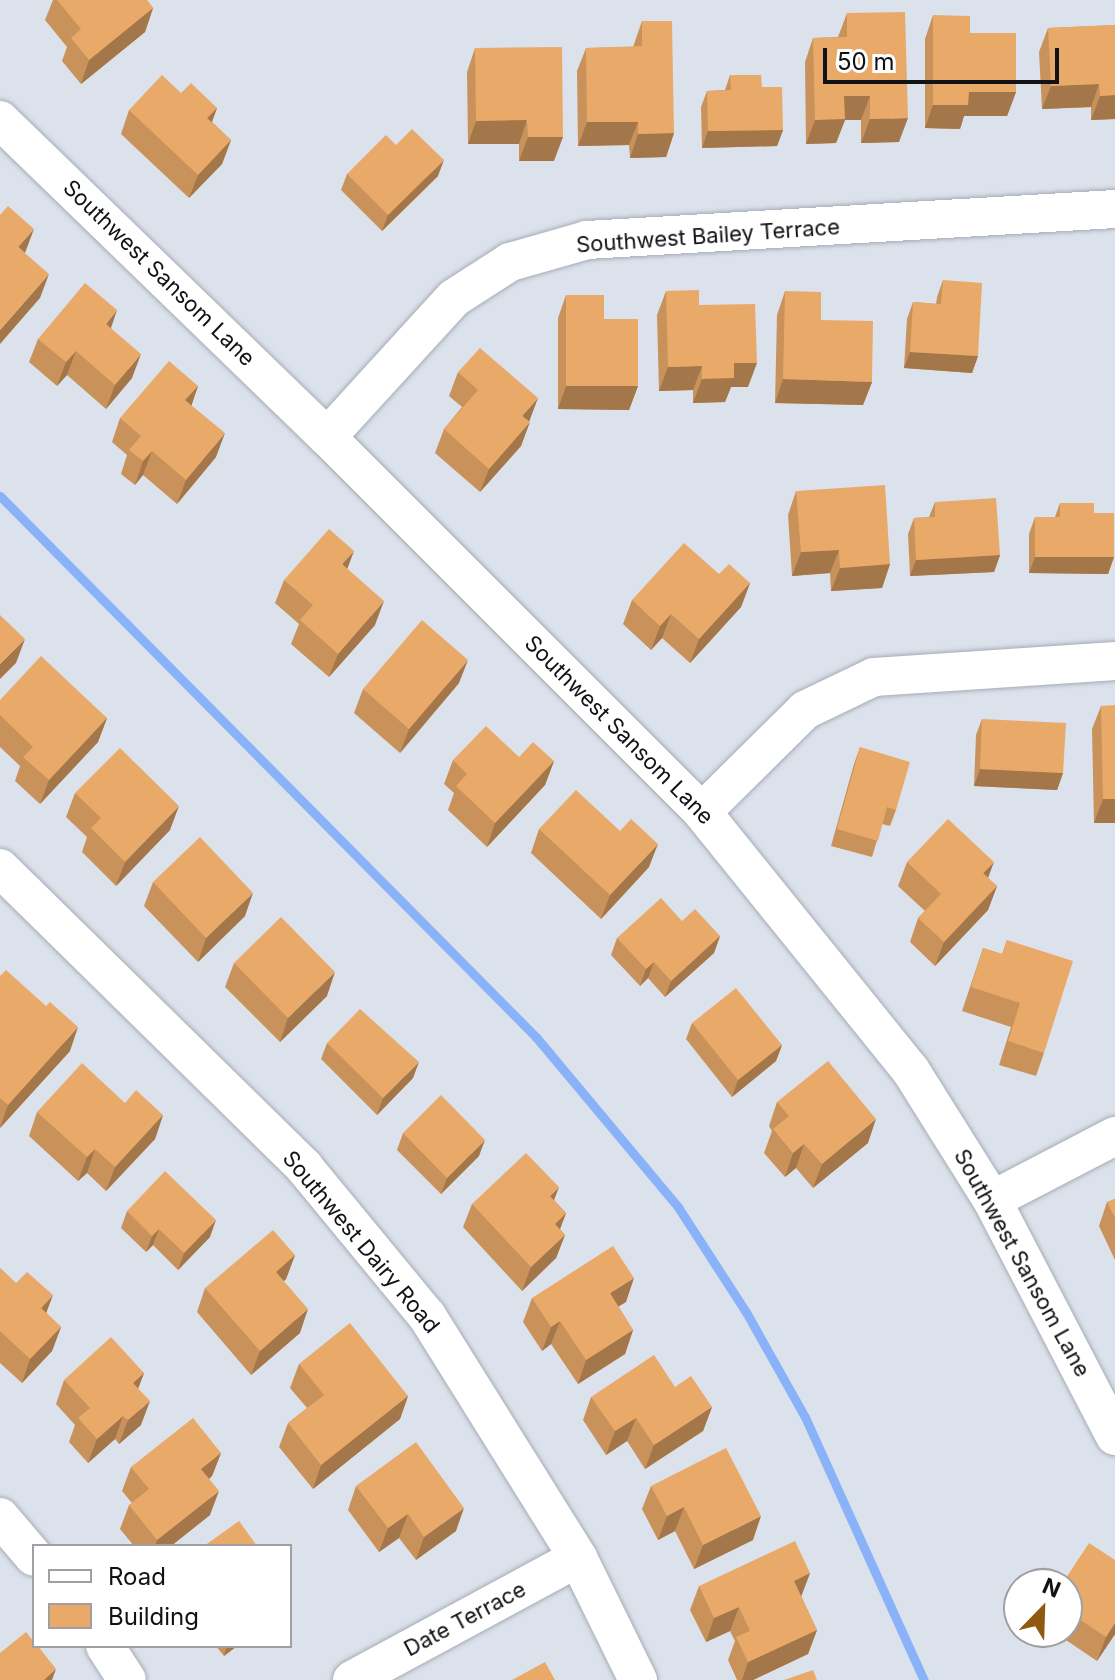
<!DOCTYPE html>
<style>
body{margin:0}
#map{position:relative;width:1115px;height:1680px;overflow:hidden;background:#dce2ec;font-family:Inter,sans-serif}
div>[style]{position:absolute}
.stream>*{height:9px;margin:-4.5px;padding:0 4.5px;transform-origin:4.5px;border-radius:4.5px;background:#8ab2f8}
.roads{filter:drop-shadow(0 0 2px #a6acb6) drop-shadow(0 0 2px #a6acb6)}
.minor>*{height:38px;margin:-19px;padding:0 19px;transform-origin:19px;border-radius:19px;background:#fff}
.wall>*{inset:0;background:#c8925a}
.shaded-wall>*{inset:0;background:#a3774a}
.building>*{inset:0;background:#e9aa69}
span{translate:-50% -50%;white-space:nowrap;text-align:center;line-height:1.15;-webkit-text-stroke:6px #fff;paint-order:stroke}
.street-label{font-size:22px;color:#101216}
.legend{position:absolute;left:32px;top:1544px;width:260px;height:104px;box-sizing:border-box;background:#fff;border:2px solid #9fa0a2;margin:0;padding:10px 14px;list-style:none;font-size:24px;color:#101216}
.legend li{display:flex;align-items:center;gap:16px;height:40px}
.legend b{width:40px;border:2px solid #9fa0a2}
.north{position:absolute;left:1003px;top:1568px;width:80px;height:80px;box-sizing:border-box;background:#fff;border:2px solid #9fa0a2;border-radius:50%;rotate:23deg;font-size:22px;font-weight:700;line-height:32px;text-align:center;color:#101216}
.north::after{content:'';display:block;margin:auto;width:28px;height:36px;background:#905910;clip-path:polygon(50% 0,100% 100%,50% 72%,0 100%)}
.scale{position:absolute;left:823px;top:48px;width:236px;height:36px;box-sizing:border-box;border:4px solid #101216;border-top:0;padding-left:10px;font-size:24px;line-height:28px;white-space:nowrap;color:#101216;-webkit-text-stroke:6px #fff;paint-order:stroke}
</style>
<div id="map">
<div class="stream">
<i style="left:0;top:496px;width:762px;rotate:45.27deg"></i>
<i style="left:536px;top:1037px;width:222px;rotate:50.1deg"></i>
<i style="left:678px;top:1207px;width:125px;rotate:57.1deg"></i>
<i style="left:746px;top:1312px;width:120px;rotate:60.7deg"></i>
<i style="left:805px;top:1417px;width:289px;rotate:65.7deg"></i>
</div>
<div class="roads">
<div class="minor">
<i style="left:0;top:120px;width:455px;rotate:44.1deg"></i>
<i style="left:327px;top:437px;width:530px;rotate:45deg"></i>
<i style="left:702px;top:812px;width:333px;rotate:51.1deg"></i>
<i style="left:911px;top:1071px;width:152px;rotate:57.9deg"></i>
<i style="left:992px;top:1200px;width:266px;rotate:62.5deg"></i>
<i style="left:327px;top:437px;width:188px;rotate:-47.6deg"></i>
<i style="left:454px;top:298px;width:67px;rotate:-32.7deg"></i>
<i style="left:510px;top:262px;width:80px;rotate:-15.9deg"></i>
<i style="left:587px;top:240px;width:529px;rotate:-3.36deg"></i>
<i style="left:702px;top:812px;width:145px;rotate:-44.7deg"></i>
<i style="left:805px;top:710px;width:76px;rotate:-25.6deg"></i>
<i style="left:874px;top:677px;width:242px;rotate:-3.8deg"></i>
<i style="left:0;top:868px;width:426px;rotate:44.5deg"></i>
<i style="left:304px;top:1167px;width:193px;rotate:50.5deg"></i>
<i style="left:427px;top:1316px;width:285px;rotate:58deg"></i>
<i style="left:578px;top:1558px;width:136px;rotate:63.8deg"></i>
<i style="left:992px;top:1200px;width:139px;rotate:-27.5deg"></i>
<i style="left:0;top:1517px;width:52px;rotate:49.6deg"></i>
<i style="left:105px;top:1646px;width:40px;rotate:57.1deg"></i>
<i style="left:352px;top:1680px;width:257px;rotate:-28.4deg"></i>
</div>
</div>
<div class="wall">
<i style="clip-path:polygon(53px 0,147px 0,153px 8px,145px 32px,81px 84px,62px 61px,67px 47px,45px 20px)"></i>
<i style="clip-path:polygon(847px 13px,899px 142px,861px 143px,861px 120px,845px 120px,836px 143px,806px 144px,805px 62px,813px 38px,838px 37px)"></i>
<i style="clip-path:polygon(933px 15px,970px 33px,1016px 92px,1007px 116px,964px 116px,960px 129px,925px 128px,925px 39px)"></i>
<i style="clip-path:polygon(642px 21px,674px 133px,666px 157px,630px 158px,629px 145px,578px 146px,577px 71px,586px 48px,633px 47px)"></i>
<i style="clip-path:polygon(1115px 25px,1115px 119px,1091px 120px,1091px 107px,1042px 109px,1039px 52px,1048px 28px)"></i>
<i style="clip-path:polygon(475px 48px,554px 161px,519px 161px,519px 144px,468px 144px,467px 72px)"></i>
<i style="clip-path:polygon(730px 75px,762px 87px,783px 130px,777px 146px,702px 148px,701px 107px,707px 91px,725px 90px)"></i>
<i style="clip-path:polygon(181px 93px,217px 108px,212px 122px,231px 140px,222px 164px,189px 198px,121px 134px,129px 110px)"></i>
<i style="clip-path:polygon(396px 145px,438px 176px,382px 231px,341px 190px,347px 174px)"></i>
<i style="clip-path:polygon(943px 280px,978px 356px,972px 373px,904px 368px,907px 319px,913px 302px,936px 304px,937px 297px)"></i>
<i style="clip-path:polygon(666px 291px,699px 305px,748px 387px,731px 387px,725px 402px,693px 403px,693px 390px,659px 391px,657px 315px)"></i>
<i style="clip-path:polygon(785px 291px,872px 382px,863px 405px,775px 403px,777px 315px)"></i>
<i style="clip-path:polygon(566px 295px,604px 319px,638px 386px,629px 410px,558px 409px,558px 318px)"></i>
<i style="clip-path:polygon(111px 328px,132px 378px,106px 409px,67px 375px,57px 386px,29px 362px,38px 339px)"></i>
<i style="clip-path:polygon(458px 372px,529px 422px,521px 446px,480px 492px,435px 453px,444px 429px,462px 407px,449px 396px)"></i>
<i style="clip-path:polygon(198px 386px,191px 405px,216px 457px,177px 504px,143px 475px,135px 485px,121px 474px,127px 455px,112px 442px,120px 418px)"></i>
<i style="clip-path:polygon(796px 491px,890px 564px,882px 588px,831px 591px,830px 573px,792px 576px,788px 515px)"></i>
<i style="clip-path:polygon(935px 502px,1000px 555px,994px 572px,910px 576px,908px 534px,914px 518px,929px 517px)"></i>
<i style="clip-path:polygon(1060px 503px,1094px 513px,1114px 557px,1108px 574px,1029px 573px,1029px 534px,1035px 517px,1055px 517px)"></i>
<i style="clip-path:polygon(347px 569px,375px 625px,329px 677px,291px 644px,299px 624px,275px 603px,284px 580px)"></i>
<i style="clip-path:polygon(719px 574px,750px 583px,741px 607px,690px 663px,662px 638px,651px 650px,623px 624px,632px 600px)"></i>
<i style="clip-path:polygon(459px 683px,400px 753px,354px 713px,363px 689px)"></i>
<i style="clip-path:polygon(0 700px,107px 718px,98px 742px,40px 804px,15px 781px,20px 766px,0 747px)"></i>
<i style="clip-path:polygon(1101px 706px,1115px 823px,1094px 823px,1092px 729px)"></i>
<i style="clip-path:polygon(982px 719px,1063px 773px,1057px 790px,974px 786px,976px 735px)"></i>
<i style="clip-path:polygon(860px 747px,896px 810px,890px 826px,882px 824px,872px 857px,831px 846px,854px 764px)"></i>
<i style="clip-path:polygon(519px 757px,554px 761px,545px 785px,487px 847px,448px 810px,454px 793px,444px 784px,453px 760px)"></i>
<i style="clip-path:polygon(75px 793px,170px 830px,116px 886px,82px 852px,87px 837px,66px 817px)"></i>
<i style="clip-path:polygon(539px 829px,649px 867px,601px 919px,531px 853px)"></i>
<i style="clip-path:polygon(907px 862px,988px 878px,997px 886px,988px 910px,935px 966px,910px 942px,918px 918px,925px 911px,898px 886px)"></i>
<i style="clip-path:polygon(153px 882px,245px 916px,198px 962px,144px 906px)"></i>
<i style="clip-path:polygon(682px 921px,720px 936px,714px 953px,665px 997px,648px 978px,640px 986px,611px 955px,617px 938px)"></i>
<i style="clip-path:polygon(1007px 940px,1044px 1053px,1036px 1076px,999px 1065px,1011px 1027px,962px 1011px,983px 948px,1002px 954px)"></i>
<i style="clip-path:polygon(234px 963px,327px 996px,280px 1042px,225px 987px)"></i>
<i style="clip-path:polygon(0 976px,70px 1051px,0 1128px)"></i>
<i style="clip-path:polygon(692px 1023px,782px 1045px,776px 1061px,732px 1097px,686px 1039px)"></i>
<i style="clip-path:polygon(327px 1043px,413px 1078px,377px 1115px,321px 1059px)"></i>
<i style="clip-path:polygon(777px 1102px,868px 1143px,813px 1188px,796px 1168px,785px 1177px,764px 1153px,772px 1131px,769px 1126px)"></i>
<i style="clip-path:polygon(125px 1103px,163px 1115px,155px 1139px,106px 1191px,87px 1173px,78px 1181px,29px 1136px,37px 1112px)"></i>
<i style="clip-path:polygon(403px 1133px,479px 1156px,441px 1194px,397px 1150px)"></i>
<i style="clip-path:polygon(1115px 1199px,1115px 1260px,1099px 1226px,1107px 1202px)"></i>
<i style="clip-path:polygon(554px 1200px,566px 1213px,560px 1229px,565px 1235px,556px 1258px,522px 1291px,463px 1227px,472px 1204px)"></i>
<i style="clip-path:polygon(127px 1211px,210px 1237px,178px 1270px,153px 1245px,146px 1252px,121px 1228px)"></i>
<i style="clip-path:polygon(295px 1255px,286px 1279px,284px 1281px,300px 1333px,251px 1375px,197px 1312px,205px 1288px)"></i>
<i style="clip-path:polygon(0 1268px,61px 1327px,52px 1351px,22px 1383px,0 1363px)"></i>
<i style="clip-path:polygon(532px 1298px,626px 1302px,618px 1306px,633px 1330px,625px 1354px,578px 1384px,551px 1344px,542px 1351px,523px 1322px)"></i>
<i style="clip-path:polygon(299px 1364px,408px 1396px,400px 1419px,313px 1489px,279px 1447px,288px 1423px,307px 1408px,290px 1388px)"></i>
<i style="clip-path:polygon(144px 1373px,138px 1388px,141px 1425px,119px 1444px,115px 1439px,88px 1463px,69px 1442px,75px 1425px,56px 1404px,64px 1380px)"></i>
<i style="clip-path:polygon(591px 1397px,712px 1407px,703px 1431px,645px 1469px,627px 1441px,606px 1455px,583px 1420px)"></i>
<i style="clip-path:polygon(221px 1453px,212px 1476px,209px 1479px,210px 1515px,171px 1546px,134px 1546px,120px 1529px,129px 1505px,132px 1503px,122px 1491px,131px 1467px)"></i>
<i style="clip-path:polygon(356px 1486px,456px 1531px,416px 1560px,399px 1538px,379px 1552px,348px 1510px)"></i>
<i style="clip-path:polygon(651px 1486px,753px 1540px,694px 1569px,675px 1531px,658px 1540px,642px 1509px)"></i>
<i style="clip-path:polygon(1115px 1560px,1115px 1634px,1097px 1661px,1054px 1632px,1067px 1632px,1067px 1584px)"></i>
<i style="clip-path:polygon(810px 1573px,801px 1596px,817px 1630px,808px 1654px,753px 1680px,737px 1680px,728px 1660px,735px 1641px,730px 1631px,706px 1642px,690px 1610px,699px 1586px)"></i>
<i style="clip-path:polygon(216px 1646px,237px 1646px,224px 1656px)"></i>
</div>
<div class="shaded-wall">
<i style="clip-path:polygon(153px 8px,145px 32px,81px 84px,89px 60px)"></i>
<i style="clip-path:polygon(1099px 84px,1091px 107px,1042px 109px,1051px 86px)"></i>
<i style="clip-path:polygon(969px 92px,1016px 92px,1007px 116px,964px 116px,960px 129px,925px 128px,933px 105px)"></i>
<i style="clip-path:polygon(1115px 95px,1115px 119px,1091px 120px,1100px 96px)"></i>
<i style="clip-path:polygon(844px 96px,870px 96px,861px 120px,845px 120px,836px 143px,806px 144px,815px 120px)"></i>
<i style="clip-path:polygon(217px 108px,208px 132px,207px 118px)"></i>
<i style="clip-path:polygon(908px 118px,899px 142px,861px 143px,870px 119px)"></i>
<i style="clip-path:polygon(527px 120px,519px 144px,468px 144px,476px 121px)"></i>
<i style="clip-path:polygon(587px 122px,638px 122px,629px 145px,578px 146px)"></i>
<i style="clip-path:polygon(783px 130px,777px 146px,702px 148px,708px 131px)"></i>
<i style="clip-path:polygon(674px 133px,666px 157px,630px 158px,638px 134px)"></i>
<i style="clip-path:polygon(528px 137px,563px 137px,554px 161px,519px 161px)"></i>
<i style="clip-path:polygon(231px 140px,222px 164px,189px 198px,198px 175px)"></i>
<i style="clip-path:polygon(444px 160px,438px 176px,382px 231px,388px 215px)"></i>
<i style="clip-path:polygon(34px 229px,25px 253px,18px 247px)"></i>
<i style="clip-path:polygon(49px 274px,40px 298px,0 344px,0 330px)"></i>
<i style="clip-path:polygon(117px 310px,109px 334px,106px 324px)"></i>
<i style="clip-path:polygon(76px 351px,67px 375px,57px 386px,66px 362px)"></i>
<i style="clip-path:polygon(910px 352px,978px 356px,972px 373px,904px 368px)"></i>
<i style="clip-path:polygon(141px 354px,132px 378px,106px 409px,115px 385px)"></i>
<i style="clip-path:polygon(734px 363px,757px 363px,748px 387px,731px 387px,725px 402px,693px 403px,702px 379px)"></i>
<i style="clip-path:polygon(702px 366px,693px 390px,659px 391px,668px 367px)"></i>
<i style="clip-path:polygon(783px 379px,872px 382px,863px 405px,775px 403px)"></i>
<i style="clip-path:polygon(198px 386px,190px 410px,185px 400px)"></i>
<i style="clip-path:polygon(566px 386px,638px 386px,629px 410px,558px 409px)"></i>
<i style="clip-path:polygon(538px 398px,529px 422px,522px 416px)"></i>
<i style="clip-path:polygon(530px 422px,521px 446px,480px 492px,489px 469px)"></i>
<i style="clip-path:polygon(225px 433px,216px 457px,177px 504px,186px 480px)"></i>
<i style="clip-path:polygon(152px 451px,143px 475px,135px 485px,143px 461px)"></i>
<i style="clip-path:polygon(839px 550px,830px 573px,792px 576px,801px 552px)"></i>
<i style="clip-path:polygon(354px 551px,345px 575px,342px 564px)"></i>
<i style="clip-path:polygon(1000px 555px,994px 572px,910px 576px,916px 560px)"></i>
<i style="clip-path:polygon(1035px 557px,1114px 557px,1108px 574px,1029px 573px)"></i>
<i style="clip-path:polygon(890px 564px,882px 588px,831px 591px,840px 568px)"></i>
<i style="clip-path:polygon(750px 583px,741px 607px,690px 663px,699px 639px)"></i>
<i style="clip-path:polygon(384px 601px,375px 625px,329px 677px,338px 654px)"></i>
<i style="clip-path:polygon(671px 614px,662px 638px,651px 650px,660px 626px)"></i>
<i style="clip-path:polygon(25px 639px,16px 663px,0 679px,0 664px)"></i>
<i style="clip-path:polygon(468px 660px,459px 683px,400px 753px,409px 729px)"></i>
<i style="clip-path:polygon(107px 718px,98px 742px,40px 804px,49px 780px)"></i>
<i style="clip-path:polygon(554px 761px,545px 785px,487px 847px,495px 823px)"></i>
<i style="clip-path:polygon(980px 769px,1063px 773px,1057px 790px,974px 786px)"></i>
<i style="clip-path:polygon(1103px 799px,1115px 799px,1115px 823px,1094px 823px)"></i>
<i style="clip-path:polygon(179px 806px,170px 830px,116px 886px,125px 862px)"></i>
<i style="clip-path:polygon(658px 844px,649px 867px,601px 919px,610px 895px)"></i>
<i style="clip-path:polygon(994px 862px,985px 886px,983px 873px)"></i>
<i style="clip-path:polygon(997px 886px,988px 910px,935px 966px,944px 942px)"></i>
<i style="clip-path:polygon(253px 893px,245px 916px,198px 962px,206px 938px)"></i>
<i style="clip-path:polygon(720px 936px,714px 953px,665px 997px,671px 981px)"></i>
<i style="clip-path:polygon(654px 962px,648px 978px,640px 986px,646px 969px)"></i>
<i style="clip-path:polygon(335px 972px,327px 996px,280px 1042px,288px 1018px)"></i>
<i style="clip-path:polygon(78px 1027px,70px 1051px,0 1128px,8px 1105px)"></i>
<i style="clip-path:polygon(782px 1045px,776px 1061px,732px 1097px,738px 1080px)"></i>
<i style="clip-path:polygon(419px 1062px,413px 1078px,377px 1115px,383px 1098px)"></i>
<i style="clip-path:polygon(163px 1115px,155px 1139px,106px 1191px,115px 1167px)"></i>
<i style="clip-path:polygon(876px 1119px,868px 1143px,813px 1188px,822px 1164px)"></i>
<i style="clip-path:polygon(485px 1140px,479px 1156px,441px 1194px,447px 1178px)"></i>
<i style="clip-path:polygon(804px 1144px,796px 1168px,785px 1177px,793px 1153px)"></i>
<i style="clip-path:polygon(95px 1149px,87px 1173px,78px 1181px,87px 1157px)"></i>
<i style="clip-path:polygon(559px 1187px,550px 1211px,550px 1196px)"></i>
<i style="clip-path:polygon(566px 1213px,557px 1237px,555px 1224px)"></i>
<i style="clip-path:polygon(216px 1220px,210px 1237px,178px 1270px,184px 1253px)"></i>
<i style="clip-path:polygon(159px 1229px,153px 1245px,146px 1252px,152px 1236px)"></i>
<i style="clip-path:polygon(565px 1235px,556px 1258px,522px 1291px,531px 1267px)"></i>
<i style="clip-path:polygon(295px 1255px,286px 1279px,267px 1296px,276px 1272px)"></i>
<i style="clip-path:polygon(634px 1278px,626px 1302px,601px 1317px,610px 1293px)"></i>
<i style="clip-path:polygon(53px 1295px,44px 1319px,41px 1308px)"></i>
<i style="clip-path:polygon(308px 1309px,300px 1333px,251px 1375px,260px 1351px)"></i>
<i style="clip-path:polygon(560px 1321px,551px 1344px,542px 1351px,551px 1327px)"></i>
<i style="clip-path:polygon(61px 1327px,52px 1351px,22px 1383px,30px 1359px)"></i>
<i style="clip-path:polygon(633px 1330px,625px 1354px,578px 1384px,586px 1360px)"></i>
<i style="clip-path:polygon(144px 1373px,135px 1397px,133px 1383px)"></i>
<i style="clip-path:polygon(408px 1396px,400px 1419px,313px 1489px,321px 1465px)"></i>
<i style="clip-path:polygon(150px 1401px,141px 1425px,119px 1444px,128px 1420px)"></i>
<i style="clip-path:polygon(712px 1407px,703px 1431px,645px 1469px,654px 1445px)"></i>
<i style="clip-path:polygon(123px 1416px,115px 1439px,88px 1463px,97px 1439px)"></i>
<i style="clip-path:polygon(636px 1418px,627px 1441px,606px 1455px,615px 1431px)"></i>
<i style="clip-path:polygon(221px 1453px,212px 1476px,192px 1493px,201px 1469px)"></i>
<i style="clip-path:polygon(219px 1491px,210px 1515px,171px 1546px,155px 1546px,157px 1540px)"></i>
<i style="clip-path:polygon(684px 1507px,675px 1531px,658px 1540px,667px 1516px)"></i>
<i style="clip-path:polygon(464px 1508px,456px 1531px,416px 1560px,424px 1537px)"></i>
<i style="clip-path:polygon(408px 1514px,399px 1538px,379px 1552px,388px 1528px)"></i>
<i style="clip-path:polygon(761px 1516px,753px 1540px,694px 1569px,703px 1545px)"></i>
<i style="clip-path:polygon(810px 1573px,801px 1597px,794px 1581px)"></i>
<i style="clip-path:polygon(739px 1607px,730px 1631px,706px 1642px,714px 1618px)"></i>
<i style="clip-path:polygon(1115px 1623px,1115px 1634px,1097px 1661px,1106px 1637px)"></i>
<i style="clip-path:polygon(817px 1630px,808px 1654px,753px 1680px,742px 1680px,748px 1662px)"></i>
<i style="clip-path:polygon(227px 1646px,237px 1646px,224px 1656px)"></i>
<i style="clip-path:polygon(56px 1669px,52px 1680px,43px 1680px)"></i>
</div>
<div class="building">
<i style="clip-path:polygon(57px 0,147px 0,153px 8px,89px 60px,71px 38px,81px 29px)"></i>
<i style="clip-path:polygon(905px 12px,908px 118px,870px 119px,870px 96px,844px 96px,845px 119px,815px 120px,813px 38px,847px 37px,847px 13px)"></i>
<i style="clip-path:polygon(933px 15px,970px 16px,970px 33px,1016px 33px,1016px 92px,969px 92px,968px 105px,933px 105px)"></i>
<i style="clip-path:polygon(642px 21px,672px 21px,674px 133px,638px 134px,638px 122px,587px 122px,586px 48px,642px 46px)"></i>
<i style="clip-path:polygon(1115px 25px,1115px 95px,1100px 96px,1099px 84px,1051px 86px,1048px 28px)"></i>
<i style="clip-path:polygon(562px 47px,563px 137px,528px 137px,527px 120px,476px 121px,475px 48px)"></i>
<i style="clip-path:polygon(162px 75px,181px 93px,191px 83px,217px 108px,207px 118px,231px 140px,198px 175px,129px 110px)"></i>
<i style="clip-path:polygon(730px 75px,761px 75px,762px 87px,782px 87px,783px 130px,708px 131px,707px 91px,731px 90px)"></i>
<i style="clip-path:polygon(412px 129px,444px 160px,388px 215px,347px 174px,386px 135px,396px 145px)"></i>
<i style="clip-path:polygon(8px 206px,34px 229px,18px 247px,49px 274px,0 330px,0 215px)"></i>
<i style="clip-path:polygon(943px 280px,982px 283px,978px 356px,910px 352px,913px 302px,941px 304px)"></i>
<i style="clip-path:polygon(85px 283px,117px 310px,106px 324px,141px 354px,115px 385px,76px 351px,66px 362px,38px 339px)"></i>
<i style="clip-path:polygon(699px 290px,699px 305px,755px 304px,757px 363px,734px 363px,734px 378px,702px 379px,702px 366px,668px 367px,666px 291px)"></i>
<i style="clip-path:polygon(785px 291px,821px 292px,821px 320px,873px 321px,872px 382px,783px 379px)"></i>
<i style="clip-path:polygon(566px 295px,604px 295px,604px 319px,638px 319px,638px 386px,566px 386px)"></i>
<i style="clip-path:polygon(480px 348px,538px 398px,522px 416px,530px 422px,489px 469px,444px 429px,478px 390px,458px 372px)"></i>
<i style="clip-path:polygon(169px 361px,198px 386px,185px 400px,225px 433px,186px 480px,152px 451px,143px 461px,129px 450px,141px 436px,120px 418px)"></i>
<i style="clip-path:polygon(885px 485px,890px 564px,840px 568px,839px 550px,801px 552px,796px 491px)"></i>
<i style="clip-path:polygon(996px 498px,1000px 555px,916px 560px,914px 518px,935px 517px,935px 502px)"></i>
<i style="clip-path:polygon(1060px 503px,1094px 503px,1094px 513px,1114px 513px,1114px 557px,1035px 557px,1035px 517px,1060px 517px)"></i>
<i style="clip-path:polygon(329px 529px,354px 551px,342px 564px,384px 601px,338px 654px,300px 620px,313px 605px,284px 580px)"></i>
<i style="clip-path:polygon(684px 543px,719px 574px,729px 564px,750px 583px,699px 639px,671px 614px,660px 626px,632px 600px)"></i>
<i style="clip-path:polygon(0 615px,25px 639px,0 664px)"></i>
<i style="clip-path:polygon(422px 620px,468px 660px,409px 729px,363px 689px)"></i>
<i style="clip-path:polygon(41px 656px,107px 718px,49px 780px,23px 757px,33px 747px,0 715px,0 700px)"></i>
<i style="clip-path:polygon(1115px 705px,1115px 799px,1103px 799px,1101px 706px)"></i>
<i style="clip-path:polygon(982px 719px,1066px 723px,1063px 773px,980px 769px)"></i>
<i style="clip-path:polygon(486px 726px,519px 757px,533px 742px,554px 761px,495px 823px,456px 786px,467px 774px,453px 760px)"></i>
<i style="clip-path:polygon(860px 747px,910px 762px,896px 810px,887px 807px,878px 841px,837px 829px)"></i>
<i style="clip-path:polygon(120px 748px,179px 806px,125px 862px,91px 828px,101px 818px,75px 793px)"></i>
<i style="clip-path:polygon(576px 790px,620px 831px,631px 819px,658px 844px,610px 895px,539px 829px)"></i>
<i style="clip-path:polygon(948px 819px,994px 862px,983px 873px,997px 886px,944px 942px,918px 918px,941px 894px,907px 862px)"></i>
<i style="clip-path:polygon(200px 837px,253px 893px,206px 938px,153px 882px)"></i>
<i style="clip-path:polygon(661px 898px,682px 921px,695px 909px,720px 936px,671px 981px,654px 962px,646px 969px,617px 938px)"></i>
<i style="clip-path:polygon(281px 917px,335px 972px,288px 1018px,234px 963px)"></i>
<i style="clip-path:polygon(1007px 940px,1073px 961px,1044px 1053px,1008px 1041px,1020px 1003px,971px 987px,983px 948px,1002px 954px)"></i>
<i style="clip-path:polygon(6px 970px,46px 1006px,50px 1002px,78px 1027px,8px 1105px,0 1098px,0 976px)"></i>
<i style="clip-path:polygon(736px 988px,782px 1045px,738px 1080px,692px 1023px)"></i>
<i style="clip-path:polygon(360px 1009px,419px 1062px,383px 1098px,327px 1043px)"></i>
<i style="clip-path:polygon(828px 1061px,876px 1119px,822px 1164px,804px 1144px,793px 1153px,773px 1129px,789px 1116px,777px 1102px)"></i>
<i style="clip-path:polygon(82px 1063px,125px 1103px,136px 1090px,163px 1115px,115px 1167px,95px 1149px,87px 1157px,37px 1112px)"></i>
<i style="clip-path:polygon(441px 1095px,485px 1140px,447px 1178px,403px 1133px)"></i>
<i style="clip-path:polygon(526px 1153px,559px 1187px,550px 1196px,566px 1213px,555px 1224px,565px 1235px,531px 1267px,472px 1204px)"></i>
<i style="clip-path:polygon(165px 1171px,216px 1220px,184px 1253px,159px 1229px,152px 1236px,127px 1211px)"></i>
<i style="clip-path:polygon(1115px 1199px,1115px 1218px,1107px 1202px)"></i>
<i style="clip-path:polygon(273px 1230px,295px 1255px,276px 1272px,308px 1309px,260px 1351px,205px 1288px)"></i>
<i style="clip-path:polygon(613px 1246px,634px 1278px,610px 1293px,633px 1330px,586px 1360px,560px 1321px,551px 1327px,532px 1298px)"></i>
<i style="clip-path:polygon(0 1268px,16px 1283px,27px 1272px,53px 1295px,41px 1308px,61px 1327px,30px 1359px,0 1331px)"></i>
<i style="clip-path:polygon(350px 1323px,408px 1396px,321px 1465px,288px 1423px,324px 1395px,299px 1364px)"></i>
<i style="clip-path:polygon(111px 1337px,144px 1373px,133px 1383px,150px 1401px,128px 1420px,123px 1416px,97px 1439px,78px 1418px,90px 1408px,64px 1380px)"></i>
<i style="clip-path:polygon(654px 1355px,675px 1387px,691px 1376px,712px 1407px,654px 1445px,636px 1418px,615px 1431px,591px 1397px)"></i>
<i style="clip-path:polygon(193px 1418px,221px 1453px,201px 1469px,219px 1491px,157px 1540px,129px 1505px,149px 1489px,131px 1467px)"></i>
<i style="clip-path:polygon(416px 1442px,464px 1508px,424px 1537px,408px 1514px,388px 1528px,356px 1486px)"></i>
<i style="clip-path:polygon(726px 1448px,761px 1516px,703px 1545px,684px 1507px,667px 1516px,651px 1486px)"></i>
<i style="clip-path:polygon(239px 1521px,257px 1546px,204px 1546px)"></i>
<i style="clip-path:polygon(795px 1541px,810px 1573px,794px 1581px,817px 1630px,748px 1662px,736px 1637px,750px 1631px,739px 1607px,714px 1618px,699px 1586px)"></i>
<i style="clip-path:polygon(1089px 1543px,1115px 1560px,1115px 1623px,1106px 1637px,1067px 1611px,1067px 1584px,1062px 1584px)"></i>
<i style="clip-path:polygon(26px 1632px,34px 1642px,34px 1646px,38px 1646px,56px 1669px,44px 1680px,0 1680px,0 1653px)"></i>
<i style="clip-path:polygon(545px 1662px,555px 1680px,512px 1680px)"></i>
<i style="clip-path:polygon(813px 1670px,817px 1680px,784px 1680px)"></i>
</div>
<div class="street-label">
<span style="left:708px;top:236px;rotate:-4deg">Southwest Bailey Terrace</span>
<span style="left:159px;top:273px;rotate:44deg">Southwest Sansom Lane</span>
<span style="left:619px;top:730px;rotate:45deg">Southwest Sansom Lane</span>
<span style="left:361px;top:1242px;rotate:50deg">Southwest Dairy Road</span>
<span style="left:1022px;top:1263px;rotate:61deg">Southwest Sansom Lane</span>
<span style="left:465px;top:1619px;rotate:-28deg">Date Terrace</span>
</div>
<ul class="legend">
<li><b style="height:10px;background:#fff"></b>Road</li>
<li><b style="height:22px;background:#e9aa69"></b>Building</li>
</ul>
<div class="north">N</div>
<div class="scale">50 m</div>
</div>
